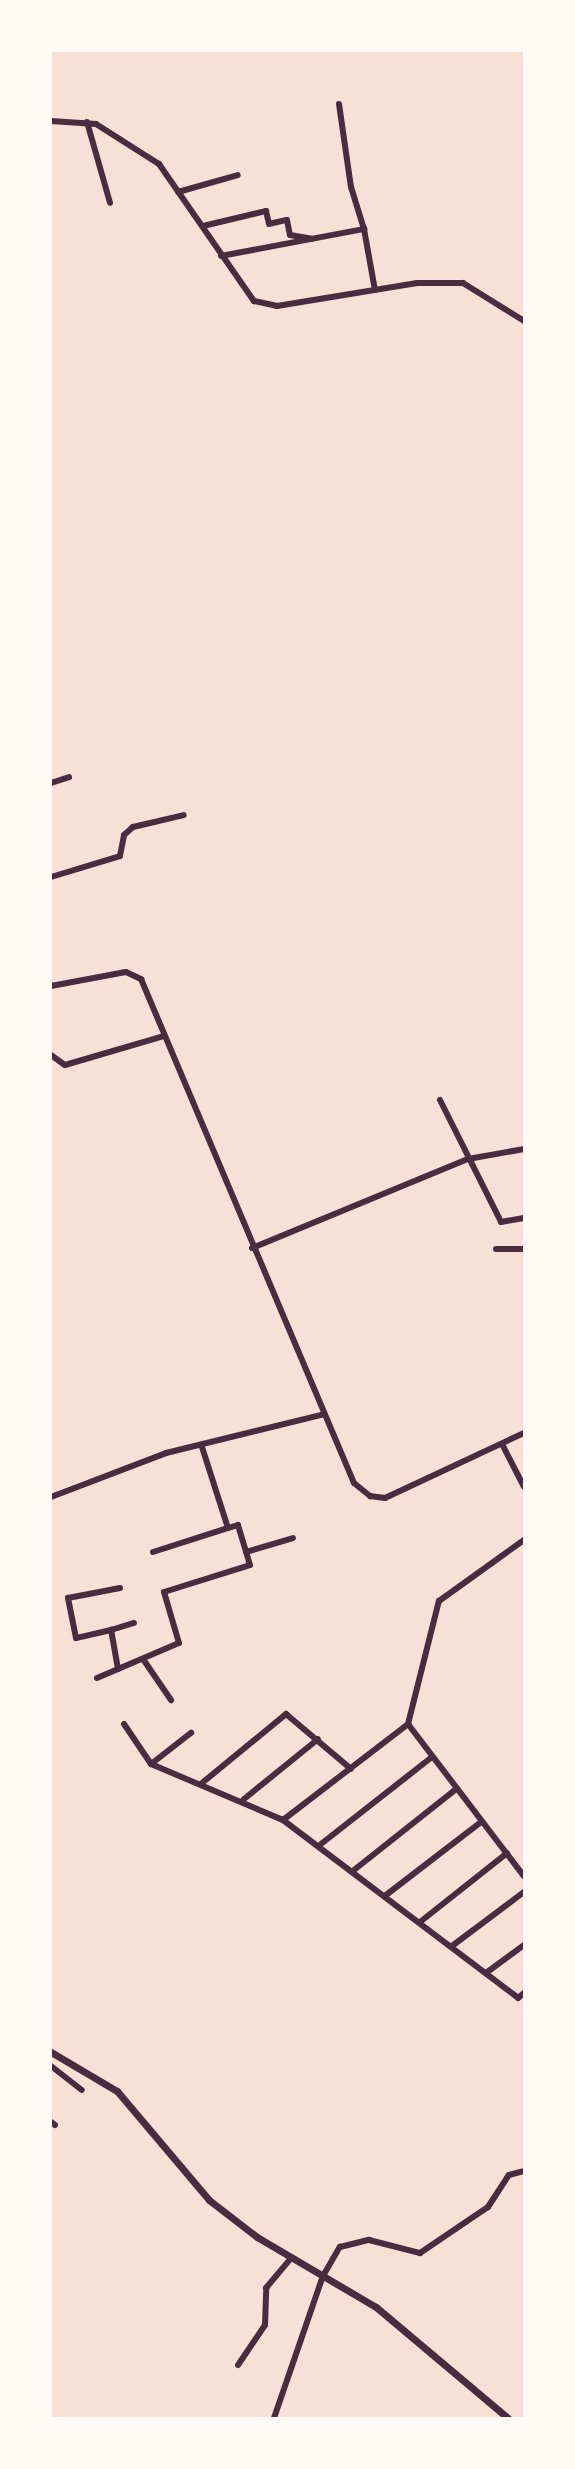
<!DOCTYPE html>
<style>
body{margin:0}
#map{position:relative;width:575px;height:2469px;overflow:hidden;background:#f7e1d7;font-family:Lato,sans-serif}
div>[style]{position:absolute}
.minor>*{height:6px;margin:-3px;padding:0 3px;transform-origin:3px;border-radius:3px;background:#4a2c40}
.tertiary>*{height:7px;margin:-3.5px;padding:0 3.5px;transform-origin:3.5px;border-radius:3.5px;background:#4a2c40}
span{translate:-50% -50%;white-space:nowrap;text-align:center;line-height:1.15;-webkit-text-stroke:5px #fffaf5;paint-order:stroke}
.frame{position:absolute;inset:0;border:52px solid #fffaf5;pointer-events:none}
</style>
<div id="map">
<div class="minor">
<i style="left:339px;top:104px;width:84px;rotate:81.8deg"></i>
<i style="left:351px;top:187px;width:44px;rotate:72.8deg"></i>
<i style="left:51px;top:121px;width:45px;rotate:3.8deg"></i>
<i style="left:96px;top:124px;width:75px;rotate:32.4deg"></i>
<i style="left:159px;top:164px;width:167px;rotate:55.3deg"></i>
<i style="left:254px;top:301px;width:24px;rotate:12deg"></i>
<i style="left:277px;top:306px;width:142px;rotate:-9.3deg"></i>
<i style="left:417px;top:283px;width:46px"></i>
<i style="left:463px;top:283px;width:72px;rotate:31.9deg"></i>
<i style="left:87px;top:122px;width:84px;rotate:74.1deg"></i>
<i style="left:178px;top:192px;width:62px;rotate:-15.8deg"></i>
<i style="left:203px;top:226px;width:65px;rotate:-13.4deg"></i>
<i style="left:266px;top:211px;width:13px;rotate:77deg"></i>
<i style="left:269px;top:224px;width:18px;rotate:-13deg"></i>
<i style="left:287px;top:220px;width:15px;rotate:79deg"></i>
<i style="left:290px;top:235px;width:22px;rotate:10deg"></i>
<i style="left:221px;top:256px;width:146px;rotate:-10.7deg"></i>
<i style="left:364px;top:229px;width:62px;rotate:79.8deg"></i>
<i style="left:51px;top:783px;width:19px;rotate:-18deg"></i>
<i style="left:51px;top:877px;width:72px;rotate:-16.9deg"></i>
<i style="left:120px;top:856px;width:21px;rotate:-79deg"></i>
<i style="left:124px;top:835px;width:12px;rotate:-42deg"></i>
<i style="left:133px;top:827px;width:52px;rotate:-13.2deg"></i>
<i style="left:51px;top:986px;width:76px;rotate:-10.6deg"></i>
<i style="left:126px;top:972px;width:17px;rotate:25deg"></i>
<i style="left:141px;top:979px;width:547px;rotate:67.09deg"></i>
<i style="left:354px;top:1483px;width:21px;rotate:39deg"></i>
<i style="left:370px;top:1496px;width:15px;rotate:8deg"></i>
<i style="left:385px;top:1498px;width:153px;rotate:-25.1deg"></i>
<i style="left:51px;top:1055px;width:17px;rotate:36deg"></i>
<i style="left:65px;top:1065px;width:100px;rotate:-16.3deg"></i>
<i style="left:440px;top:1100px;width:136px;rotate:63.4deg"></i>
<i style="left:501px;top:1222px;width:23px;rotate:-10deg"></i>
<i style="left:252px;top:1248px;width:234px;rotate:-22.4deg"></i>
<i style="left:468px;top:1159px;width:57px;rotate:-10.1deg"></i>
<i style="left:496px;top:1249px;width:28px"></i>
<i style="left:502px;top:1444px;width:48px;rotate:62.9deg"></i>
<i style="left:51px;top:1497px;width:123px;rotate:-20.9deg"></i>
<i style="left:166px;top:1453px;width:160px;rotate:-13.8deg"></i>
<i style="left:153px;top:1552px;width:79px;rotate:-17.7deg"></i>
<i style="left:228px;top:1528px;width:85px;rotate:-107.8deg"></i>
<i style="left:246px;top:1552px;width:49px;rotate:-16.6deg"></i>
<i style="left:111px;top:1630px;width:24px;rotate:-17deg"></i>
<i style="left:143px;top:1659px;width:50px;rotate:55.7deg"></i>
<i style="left:118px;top:1669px;width:40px;rotate:-100deg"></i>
<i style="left:111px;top:1630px;width:36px;rotate:167deg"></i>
<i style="left:76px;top:1638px;width:41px;rotate:-101.3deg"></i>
<i style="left:68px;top:1598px;width:53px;rotate:-10.9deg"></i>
<i style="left:97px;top:1678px;width:89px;rotate:-23.1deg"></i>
<i style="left:179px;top:1643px;width:53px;rotate:-106.4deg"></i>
<i style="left:164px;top:1592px;width:90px;rotate:-17.4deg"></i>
<i style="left:250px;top:1565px;width:42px;rotate:-106.7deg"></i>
<i style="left:238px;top:1525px;width:10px;rotate:163deg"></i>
<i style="left:124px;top:1724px;width:48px;rotate:56deg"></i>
<i style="left:151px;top:1764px;width:143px;rotate:23deg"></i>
<i style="left:283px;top:1820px;width:295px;rotate:37.1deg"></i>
<i style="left:518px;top:1998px;width:8px;rotate:-40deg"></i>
<i style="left:408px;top:1724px;width:191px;rotate:52.7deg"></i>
<i style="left:151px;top:1764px;width:51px;rotate:-37.8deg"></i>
<i style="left:202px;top:1783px;width:109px;rotate:-39.4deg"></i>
<i style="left:286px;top:1714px;width:85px;rotate:40.2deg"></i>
<i style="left:244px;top:1799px;width:95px;rotate:-39deg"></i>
<i style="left:283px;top:1820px;width:158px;rotate:-37.5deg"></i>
<i style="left:408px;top:1724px;width:127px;rotate:-75.9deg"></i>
<i style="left:439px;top:1601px;width:105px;rotate:-35.7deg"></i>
<i style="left:321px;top:1844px;width:141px;rotate:-38.1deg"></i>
<i style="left:354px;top:1870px;width:129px;rotate:-38.4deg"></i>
<i style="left:386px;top:1895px;width:120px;rotate:-37.5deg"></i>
<i style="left:420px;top:1922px;width:111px;rotate:-38.4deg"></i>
<i style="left:452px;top:1946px;width:90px;rotate:-36.9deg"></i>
<i style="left:486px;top:1973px;width:47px;rotate:-36.4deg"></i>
<i style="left:51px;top:2066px;width:39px;rotate:38deg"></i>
<i style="left:51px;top:2122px;width:5px;rotate:37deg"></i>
<i style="left:238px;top:2365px;width:48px;rotate:-56deg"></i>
<i style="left:265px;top:2325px;width:37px;rotate:-88deg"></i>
<i style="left:266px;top:2288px;width:38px;rotate:-50deg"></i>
<i style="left:274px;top:2418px;width:150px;rotate:-71deg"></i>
<i style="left:323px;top:2276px;width:34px;rotate:-60deg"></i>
<i style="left:340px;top:2247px;width:30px;rotate:-14deg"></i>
<i style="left:369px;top:2240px;width:53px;rotate:14.3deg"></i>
<i style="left:420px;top:2253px;width:82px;rotate:-34.1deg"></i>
<i style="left:488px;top:2207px;width:38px;rotate:-57deg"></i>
<i style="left:509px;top:2175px;width:16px;rotate:-15deg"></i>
</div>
<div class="tertiary">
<i style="left:51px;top:2052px;width:77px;rotate:30.6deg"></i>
<i style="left:117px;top:2091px;width:143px;rotate:49.8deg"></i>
<i style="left:209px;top:2200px;width:61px;rotate:37.6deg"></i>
<i style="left:257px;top:2237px;width:138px;rotate:30.5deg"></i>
<i style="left:376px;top:2307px;width:172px;rotate:40.1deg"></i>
</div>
<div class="frame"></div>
</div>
